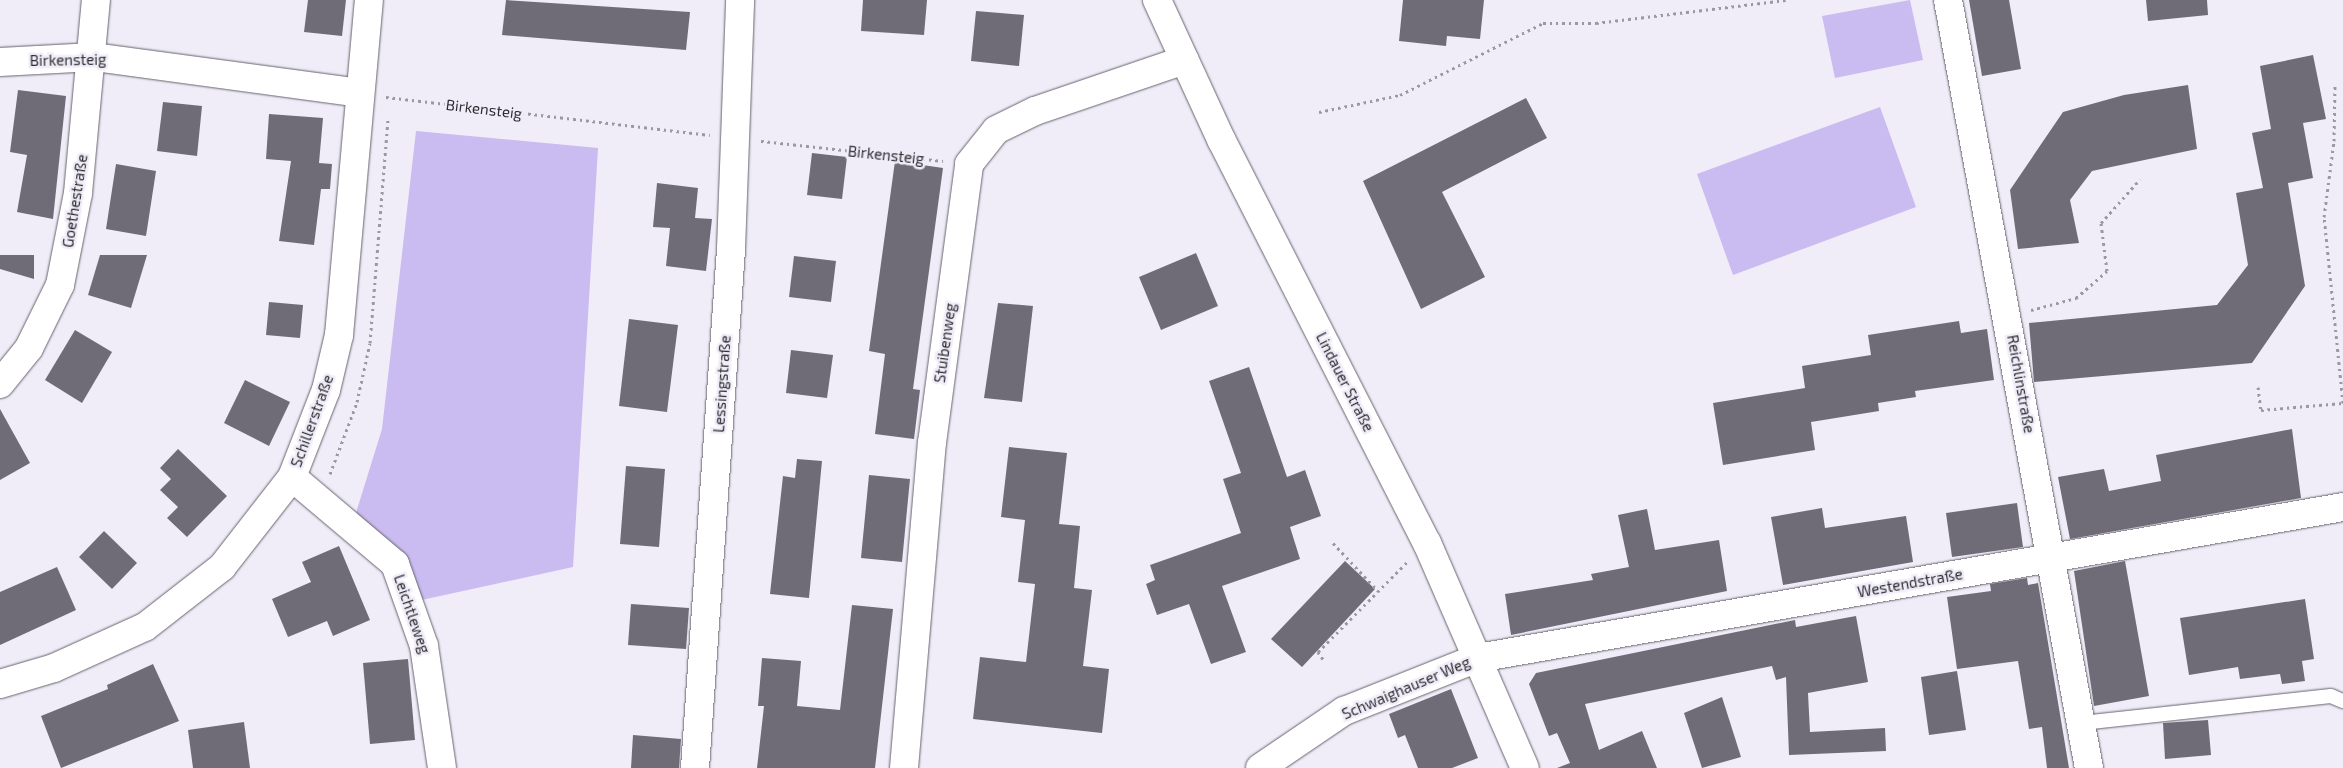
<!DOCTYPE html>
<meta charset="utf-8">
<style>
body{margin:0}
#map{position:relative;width:2343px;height:768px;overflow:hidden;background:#f0edf9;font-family:"Exo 2",sans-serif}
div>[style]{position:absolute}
.green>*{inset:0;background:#cabbf0}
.building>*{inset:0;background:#6f6c77}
.path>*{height:3px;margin-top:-1.5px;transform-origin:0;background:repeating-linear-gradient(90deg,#9a98a1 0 2.5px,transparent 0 6.5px)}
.roads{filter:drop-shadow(0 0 1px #66636d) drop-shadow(0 0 1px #66636d)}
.service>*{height:14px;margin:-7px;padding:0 7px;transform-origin:7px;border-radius:7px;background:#fff}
.minor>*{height:28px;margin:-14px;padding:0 14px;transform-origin:14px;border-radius:14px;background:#fff}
.tertiary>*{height:28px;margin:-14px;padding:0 14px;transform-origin:14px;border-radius:14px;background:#fff}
span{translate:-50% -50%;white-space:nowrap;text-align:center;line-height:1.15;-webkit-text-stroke:5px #f0edf9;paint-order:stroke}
.street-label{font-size:15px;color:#2d2c30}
</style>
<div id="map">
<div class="green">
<i style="clip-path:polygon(1910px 0,1923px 60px,1835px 78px,1822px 16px)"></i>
<i style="clip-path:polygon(1880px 107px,1916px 207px,1733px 275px,1697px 174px)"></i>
<i style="clip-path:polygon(416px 131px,598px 148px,573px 567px,417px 601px,355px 516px,382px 429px)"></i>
</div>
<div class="building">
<i style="clip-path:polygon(308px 0,346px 0,342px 36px,304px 32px)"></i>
<i style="clip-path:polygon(506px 0,690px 12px,686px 50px,502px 35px)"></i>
<i style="clip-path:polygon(863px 0,927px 0,924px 35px,861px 31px)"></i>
<i style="clip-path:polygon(1403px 0,1484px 0,1480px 39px,1447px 36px,1446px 46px,1399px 41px)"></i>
<i style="clip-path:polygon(1969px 0,2009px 0,2021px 69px,1982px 76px)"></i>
<i style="clip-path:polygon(2146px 0,2207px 0,2208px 15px,2148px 21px)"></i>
<i style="clip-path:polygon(976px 11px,1024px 15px,1019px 66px,971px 61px)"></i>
<i style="clip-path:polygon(2313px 55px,2326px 119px,2303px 123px,2313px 178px,2288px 183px,2305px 286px,2252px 363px,2034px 382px,2029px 323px,2217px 305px,2248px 265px,2236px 193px,2263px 188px,2252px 133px,2271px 129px,2260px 66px)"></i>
<i style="clip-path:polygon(2188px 85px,2197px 149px,2092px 171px,2070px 200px,2079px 243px,2018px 249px,2010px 190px,2063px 112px,2124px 95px)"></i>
<i style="clip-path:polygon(18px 90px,66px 96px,53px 219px,17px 212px,27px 155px,10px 152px)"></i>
<i style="clip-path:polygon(1526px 98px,1547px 138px,1442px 192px,1485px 277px,1421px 309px,1363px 181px)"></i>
<i style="clip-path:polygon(163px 102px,202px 106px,197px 156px,157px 151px)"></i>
<i style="clip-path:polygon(269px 114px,323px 118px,319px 163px,332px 164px,330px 189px,321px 189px,314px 245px,279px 241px,291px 161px,266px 159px)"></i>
<i style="clip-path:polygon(812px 153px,847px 157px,842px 199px,807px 195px)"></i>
<i style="clip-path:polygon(895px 161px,943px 168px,913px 389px,920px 390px,914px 439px,875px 434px,885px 354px,869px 351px)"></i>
<i style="clip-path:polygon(116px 164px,156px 171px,146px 236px,106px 229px)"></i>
<i style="clip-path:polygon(657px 183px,698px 188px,695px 218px,712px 219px,706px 271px,666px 266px,670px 228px,653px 227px)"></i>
<i style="clip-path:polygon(1196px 253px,1218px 306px,1161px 330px,1139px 277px)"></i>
<i style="clip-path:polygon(0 255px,34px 255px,34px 279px,0 269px)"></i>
<i style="clip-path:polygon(100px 255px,147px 255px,131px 308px,88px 295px)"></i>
<i style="clip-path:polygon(794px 256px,836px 261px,831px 302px,789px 297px)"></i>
<i style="clip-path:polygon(269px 302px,303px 305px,300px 338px,266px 335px)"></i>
<i style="clip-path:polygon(998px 303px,1033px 306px,1022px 402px,984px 398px)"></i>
<i style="clip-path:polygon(629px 319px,678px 325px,667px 412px,619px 406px)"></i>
<i style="clip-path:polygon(1959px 321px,1961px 333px,1987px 329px,1994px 380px,1915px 391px,1916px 397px,1878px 403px,1879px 411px,1811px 422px,1815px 450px,1723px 465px,1713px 403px,1805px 388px,1802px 366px,1871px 355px,1868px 335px)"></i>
<i style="clip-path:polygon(75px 330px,112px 352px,82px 403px,45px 380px)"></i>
<i style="clip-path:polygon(791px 350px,833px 355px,827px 398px,786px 393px)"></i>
<i style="clip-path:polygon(1249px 367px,1287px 477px,1305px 470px,1321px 516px,1290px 527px,1300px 559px,1222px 586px,1246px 652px,1211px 664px,1189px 604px,1157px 615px,1146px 584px,1155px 580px,1150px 565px,1241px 533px,1223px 479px,1241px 473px,1209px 381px)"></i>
<i style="clip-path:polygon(245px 380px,290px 402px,269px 446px,224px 423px)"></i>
<i style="clip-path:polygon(0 409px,30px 463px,0 480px)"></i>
<i style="clip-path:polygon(2292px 429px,2301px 498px,2070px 539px,2058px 477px,2104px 469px,2109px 491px,2161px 481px,2156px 455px)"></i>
<i style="clip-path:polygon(1009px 447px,1067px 453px,1059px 524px,1080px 526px,1074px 588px,1092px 590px,1083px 666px,1109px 669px,1102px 733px,973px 719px,980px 657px,1026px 662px,1035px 584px,1018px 582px,1025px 520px,1001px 517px)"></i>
<i style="clip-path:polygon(178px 449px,227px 496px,187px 537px,167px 518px,178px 507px,160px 490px,171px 479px,160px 468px)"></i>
<i style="clip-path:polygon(797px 459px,822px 461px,809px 598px,770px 594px,783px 476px,795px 478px)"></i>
<i style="clip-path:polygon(626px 466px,665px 469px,659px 547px,620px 544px)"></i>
<i style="clip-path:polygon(869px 475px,910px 479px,902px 562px,861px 558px)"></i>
<i style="clip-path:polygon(2017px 503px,2023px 547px,1952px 557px,1946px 513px)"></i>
<i style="clip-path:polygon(1822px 508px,1825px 528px,1906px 516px,1913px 562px,1783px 585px,1771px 517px)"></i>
<i style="clip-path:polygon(1647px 509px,1655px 550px,1719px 540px,1727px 591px,1511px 635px,1505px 594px,1593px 580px,1591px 574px,1629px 567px,1618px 515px)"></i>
<i style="clip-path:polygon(104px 531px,137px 563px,112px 589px,79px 557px)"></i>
<i style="clip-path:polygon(339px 546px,370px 620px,333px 636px,327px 621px,288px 637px,272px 599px,311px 582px,302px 562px)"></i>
<i style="clip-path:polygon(1345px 561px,1375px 589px,1302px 667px,1271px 639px)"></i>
<i style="clip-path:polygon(2125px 561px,2149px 696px,2094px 706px,2074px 571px)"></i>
<i style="clip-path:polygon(57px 567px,76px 610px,0 645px,0 592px)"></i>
<i style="clip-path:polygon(2027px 578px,2028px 585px,2038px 583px,2069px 768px,2047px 768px,2042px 727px,2029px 729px,2018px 661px,1957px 669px,1947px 597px,1991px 591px,1990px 584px)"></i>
<i style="clip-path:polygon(2305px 599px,2314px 659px,2302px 661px,2305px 681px,2282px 684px,2280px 674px,2240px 679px,2238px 667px,2189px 675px,2180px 618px)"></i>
<i style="clip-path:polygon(631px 604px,689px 608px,686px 649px,628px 645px)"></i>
<i style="clip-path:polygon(852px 605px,893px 609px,875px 768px,757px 768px,764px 706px,758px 706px,762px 658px,801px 661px,797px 706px,840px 710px)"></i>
<i style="clip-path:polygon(1856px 616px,1868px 682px,1808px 693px,1810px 732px,1885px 728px,1886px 751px,1789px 755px,1786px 677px,1776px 680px,1772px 666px,1585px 704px,1599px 750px,1642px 731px,1657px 768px,1557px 768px,1570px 763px,1557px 733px,1549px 736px,1529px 684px,1536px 673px,1795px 620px,1796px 627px)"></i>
<i style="clip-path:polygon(408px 659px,415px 740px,370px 744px,363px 663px)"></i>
<i style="clip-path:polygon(153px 664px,179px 721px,61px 768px,41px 716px,108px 689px,107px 685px)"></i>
<i style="clip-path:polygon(1957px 671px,1966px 730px,1929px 735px,1921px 677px)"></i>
<i style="clip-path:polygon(1451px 689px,1478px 758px,1452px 768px,1418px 768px,1405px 735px,1398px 738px,1389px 714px)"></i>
<i style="clip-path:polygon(1722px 697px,1741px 757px,1702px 768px,1684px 713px)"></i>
<i style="clip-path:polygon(2208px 720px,2211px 755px,2165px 759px,2163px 723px)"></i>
<i style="clip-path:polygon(244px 722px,250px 768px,193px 768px,188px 730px)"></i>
<i style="clip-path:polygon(633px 735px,681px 739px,679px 768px,631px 768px)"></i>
</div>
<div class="path">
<i style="left:386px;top:97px;width:326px;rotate:6.7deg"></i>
<i style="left:1319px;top:112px;width:83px;rotate:-11.9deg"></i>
<i style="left:1400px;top:95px;width:160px;rotate:-26.7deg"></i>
<i style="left:1543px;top:23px;width:53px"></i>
<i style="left:1596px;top:23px;width:191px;rotate:-6.9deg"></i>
<i style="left:761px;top:141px;width:183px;rotate:6.3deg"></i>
<i style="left:2031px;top:310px;width:47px;rotate:-14.9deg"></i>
<i style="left:2076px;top:298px;width:41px;rotate:-41.1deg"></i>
<i style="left:2107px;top:271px;width:48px;rotate:-97.1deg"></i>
<i style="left:2101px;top:223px;width:59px;rotate:-48.4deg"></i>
<i style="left:2258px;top:387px;width:23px;rotate:83deg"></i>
<i style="left:2261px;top:410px;width:82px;rotate:-4.9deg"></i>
<i style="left:2343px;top:403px;width:187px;rotate:-95.8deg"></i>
<i style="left:2324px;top:217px;width:77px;rotate:-82.5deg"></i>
<i style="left:2334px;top:141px;width:56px;rotate:-89deg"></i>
<i style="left:330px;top:474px;width:77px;rotate:-69.4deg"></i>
<i style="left:357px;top:402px;width:60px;rotate:-77.6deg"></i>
<i style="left:370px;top:343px;width:227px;rotate:-85.4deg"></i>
<i style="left:1333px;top:543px;width:66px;rotate:46.8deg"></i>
<i style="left:1323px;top:659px;width:9px;rotate:-126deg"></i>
<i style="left:1318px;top:652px;width:127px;rotate:-45.3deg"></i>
</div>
<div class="roads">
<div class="service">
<i style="left:2082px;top:723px;width:250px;rotate:-6.2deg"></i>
<i style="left:2331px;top:696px;width:13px;rotate:23deg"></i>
</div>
<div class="minor">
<i style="left:1948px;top:0;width:781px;rotate:79.6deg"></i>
<i style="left:0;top:62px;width:94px;rotate:-3deg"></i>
<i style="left:94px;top:57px;width:268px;rotate:7.7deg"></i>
<i style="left:0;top:384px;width:46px;rotate:-51.1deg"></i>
<i style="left:29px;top:348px;width:70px;rotate:-63.8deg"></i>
<i style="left:60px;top:285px;width:94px;rotate:-78.9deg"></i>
<i style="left:78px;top:193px;width:194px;rotate:-84.7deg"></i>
<i style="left:292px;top:477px;width:135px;rotate:40.2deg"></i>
<i style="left:395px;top:564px;width:87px;rotate:70.5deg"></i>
<i style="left:424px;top:646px;width:123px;rotate:81.6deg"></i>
<i style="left:0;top:684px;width:56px;rotate:-16.5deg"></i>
<i style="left:54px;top:668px;width:100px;rotate:-24.3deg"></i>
<i style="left:145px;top:627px;width:98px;rotate:-37.9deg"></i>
<i style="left:222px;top:567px;width:114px;rotate:-52.1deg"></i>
<i style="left:292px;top:477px;width:93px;rotate:-68.7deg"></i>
<i style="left:326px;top:390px;width:57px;rotate:-76.7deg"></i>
<i style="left:339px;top:335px;width:336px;rotate:-84.9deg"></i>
<i style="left:695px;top:768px;width:520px;rotate:-86.03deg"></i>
<i style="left:731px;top:249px;width:249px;rotate:-87.9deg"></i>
<i style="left:904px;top:768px;width:326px;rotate:-85.1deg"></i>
<i style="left:932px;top:443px;width:281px;rotate:-82.4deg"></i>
<i style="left:969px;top:164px;width:43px;rotate:-51.5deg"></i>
<i style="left:996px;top:130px;width:43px;rotate:-26deg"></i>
<i style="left:1035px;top:111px;width:158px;rotate:-18.8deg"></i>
<i style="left:1260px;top:768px;width:102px;rotate:-34.2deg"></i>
<i style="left:1344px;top:711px;width:144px;rotate:-21.6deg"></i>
<i style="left:1478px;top:658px;width:878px;rotate:-9.9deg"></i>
</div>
<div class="tertiary">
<i style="left:1157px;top:0;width:155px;rotate:65.3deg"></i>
<i style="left:1222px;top:141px;width:451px;rotate:63deg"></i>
<i style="left:1427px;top:543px;width:245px;rotate:66.5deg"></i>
</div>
</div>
<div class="street-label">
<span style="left:68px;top:60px;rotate:-1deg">Birkensteig</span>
<span style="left:484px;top:109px;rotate:7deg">Birkensteig</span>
<span style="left:886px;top:155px;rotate:6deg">Birkensteig</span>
<span style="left:75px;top:201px;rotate:-81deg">Goethestraße</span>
<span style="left:945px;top:343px;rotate:-82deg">Stuibenweg</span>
<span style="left:1345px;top:382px;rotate:63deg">Lindauer Straße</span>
<span style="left:722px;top:384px;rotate:-86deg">Lessingstraße</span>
<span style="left:2021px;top:384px;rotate:80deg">Reichlinstraße</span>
<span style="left:312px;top:421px;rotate:-70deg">Schillerstraße</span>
<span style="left:1910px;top:583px;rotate:-10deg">Westendstraße</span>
<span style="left:412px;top:614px;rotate:71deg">Leichtleweg</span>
<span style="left:1406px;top:688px;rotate:-23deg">Schwaighauser Weg</span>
</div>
</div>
